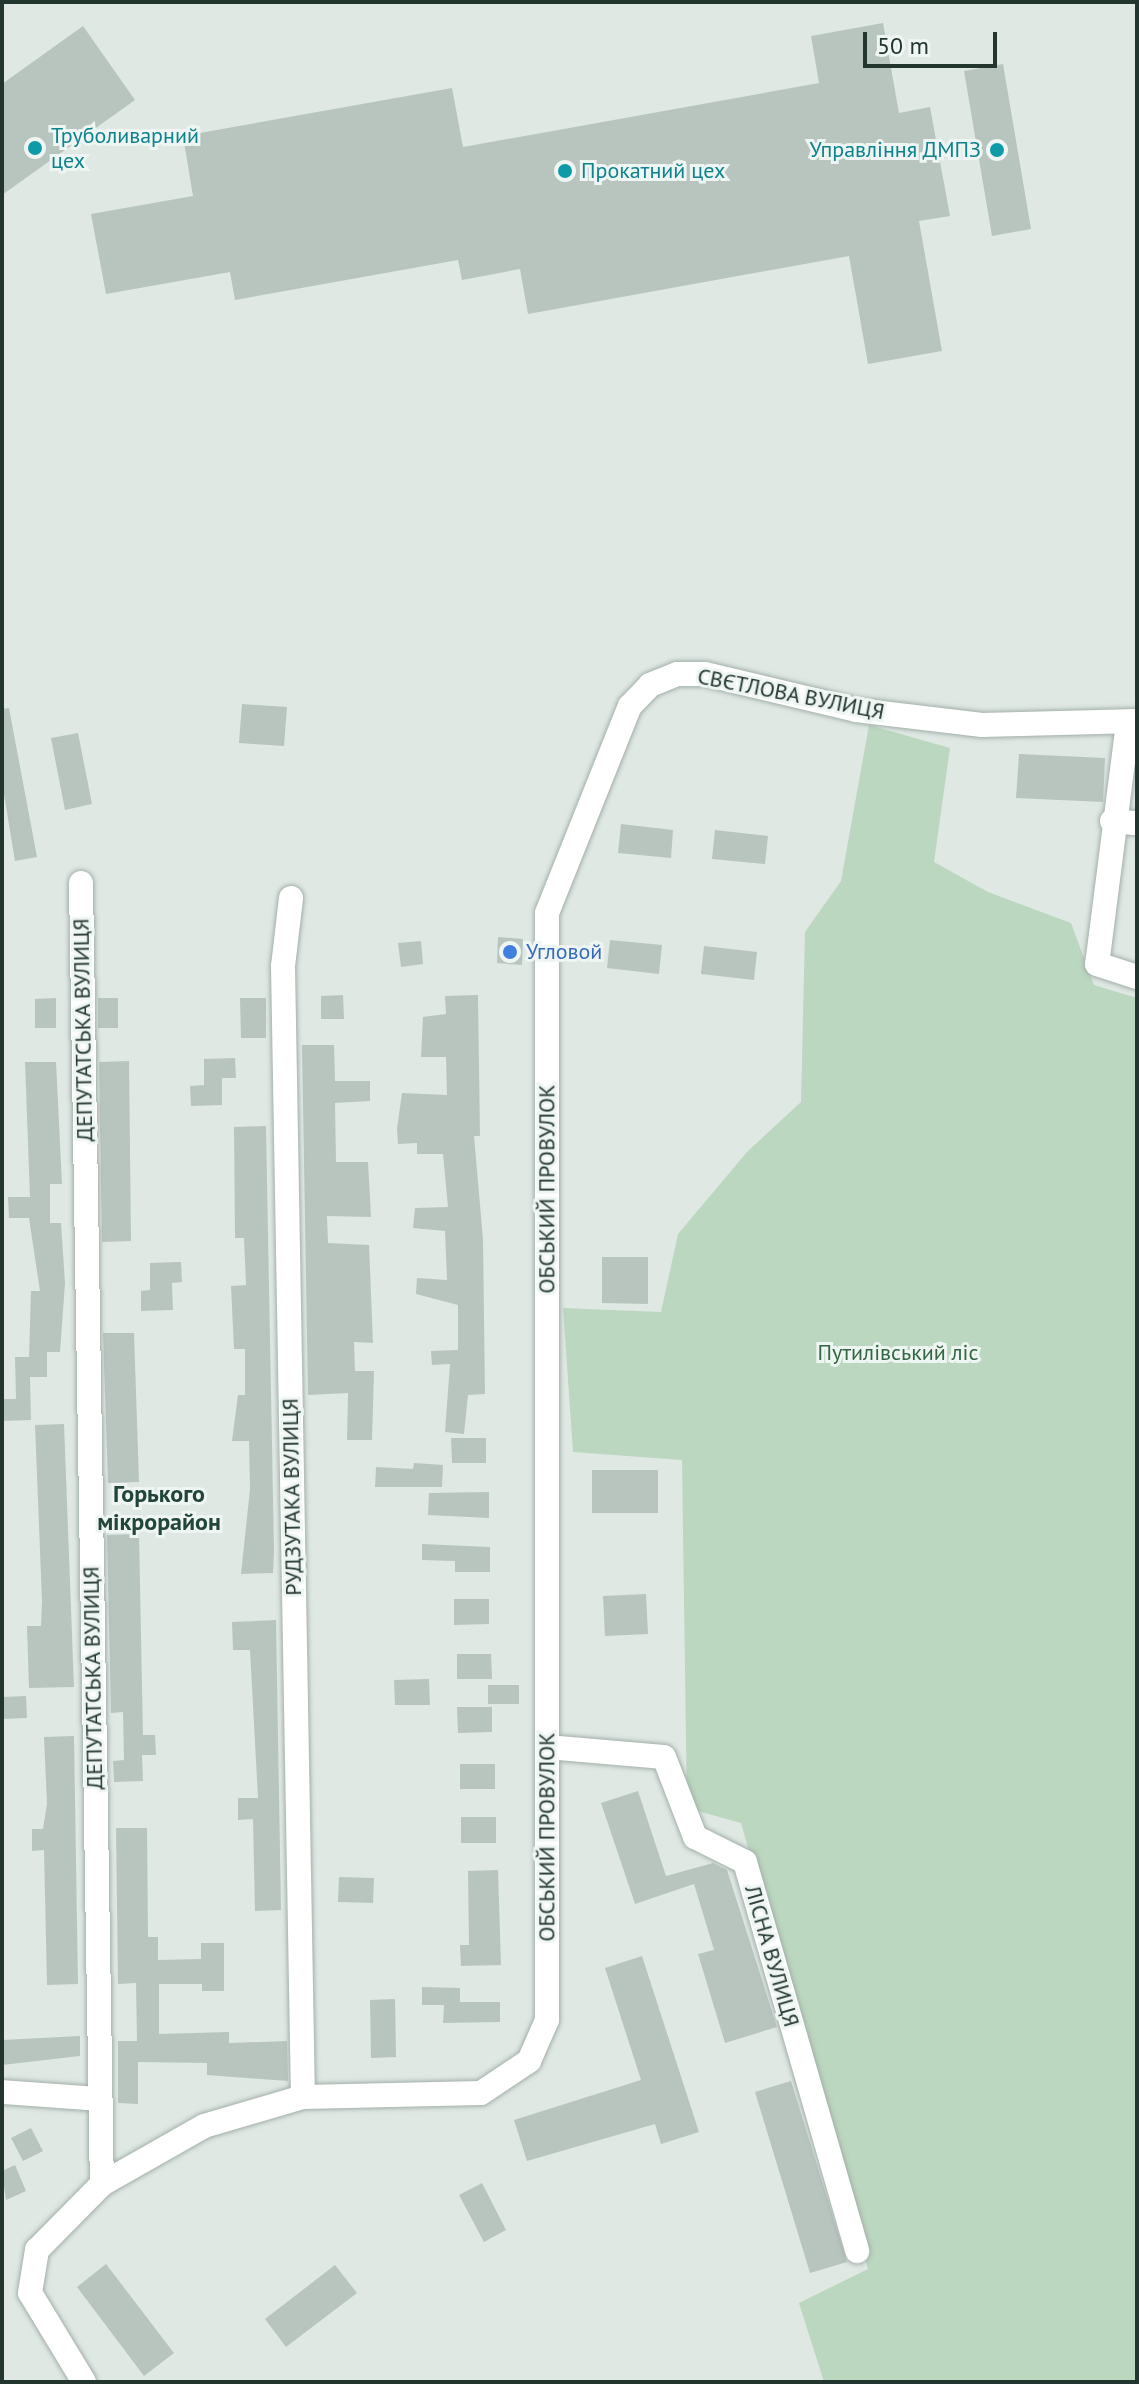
<!DOCTYPE html>
<meta charset="utf-8">
<style>
body{margin:0}
#map{position:relative;width:1139px;height:2384px;overflow:hidden;background:#dfe8e3;font-family:"PT Sans",sans-serif}
div>[style]{position:absolute}
.green>*{inset:0;background:#bbd7bf}
.building>*{inset:0;background:#b8c5bf}
.roads{filter:drop-shadow(0 0 2px #a3afa9) drop-shadow(0 0 2px #a3afa9)}
.minor>*{height:24px;margin:-12px;padding:0 12px;transform-origin:12px;border-radius:12px;background:#fff}
.dots>*{width:22px;height:22px;translate:-50% -50%;box-sizing:border-box;border:4px solid #eff5f2;border-radius:50%}
span{translate:-50% -50%;white-space:nowrap;text-align:center;line-height:1.15;-webkit-text-stroke:6px #eff5f2;paint-order:stroke}
.culture-label{font-size:22px;color:#0d838f}
.left{translate:0 -50%;text-align:left}
.right{translate:-100% -50%;text-align:right}
.street-label{font-size:22px;color:#22362f}
.shop-label{font-size:22px;color:#366cbe}
.park-label{font-size:22px;color:#326742}
.neighbourhood-label{font-size:24px;color:#214539;font-weight:700}
.frame{position:absolute;inset:0;border:4px solid #22362f;pointer-events:none}
.scale{position:absolute;left:863px;top:32px;width:134px;height:36px;box-sizing:border-box;border:4px solid #22362f;border-top:0;padding-left:10px;font-size:24px;line-height:28px;white-space:nowrap;color:#22362f;-webkit-text-stroke:6px #eff5f2;paint-order:stroke}
</style>
<div id="map">
<div class="green">
<i style="clip-path:polygon(869px 725px,950px 748px,934px 862px,988px 892px,1071px 923px,1094px 985px,1137px 998px,1137px 2382px,824px 2382px,799px 2303px,868px 2269px,741px 1823px,687px 1808px,682px 1460px,573px 1452px,563px 1308px,661px 1312px,678px 1234px,747px 1152px,801px 1102px,805px 932px,841px 881px)"></i>
</div>
<div class="building">
<i style="clip-path:polygon(883px 23px,899px 113px,930px 107px,950px 216px,919px 221px,942px 351px,868px 364px,849px 256px,528px 314px,520px 269px,462px 280px,458px 260px,235px 300px,230px 272px,106px 294px,91px 214px,193px 196px,183px 136px,452px 88px,463px 147px,819px 83px,811px 36px)"></i>
<i style="clip-path:polygon(83px 26px,135px 100px,2px 195px,2px 84px)"></i>
<i style="clip-path:polygon(1003px 64px,1031px 229px,992px 236px,964px 71px)"></i>
<i style="clip-path:polygon(242px 704px,287px 707px,284px 746px,239px 743px)"></i>
<i style="clip-path:polygon(9px 708px,37px 857px,15px 861px,2px 782px,2px 709px)"></i>
<i style="clip-path:polygon(78px 733px,92px 804px,65px 810px,51px 738px)"></i>
<i style="clip-path:polygon(1019px 754px,1105px 758px,1103px 802px,1016px 798px)"></i>
<i style="clip-path:polygon(621px 824px,673px 830px,671px 858px,618px 853px)"></i>
<i style="clip-path:polygon(715px 830px,768px 836px,765px 864px,712px 859px)"></i>
<i style="clip-path:polygon(498px 937px,523px 939px,522px 965px,497px 963px)"></i>
<i style="clip-path:polygon(610px 940px,662px 945px,659px 974px,607px 968px)"></i>
<i style="clip-path:polygon(421px 941px,423px 964px,401px 967px,398px 943px)"></i>
<i style="clip-path:polygon(704px 946px,757px 952px,754px 980px,701px 974px)"></i>
<i style="clip-path:polygon(343px 995px,344px 1019px,321px 1019px,321px 996px)"></i>
<i style="clip-path:polygon(478px 995px,480px 1136px,474px 1136px,483px 1239px,485px 1394px,468px 1395px,464px 1434px,445px 1432px,450px 1364px,432px 1365px,431px 1351px,458px 1350px,458px 1305px,416px 1294px,417px 1278px,447px 1280px,445px 1231px,413px 1228px,415px 1208px,448px 1207px,443px 1154px,417px 1154px,417px 1143px,398px 1144px,397px 1129px,402px 1093px,447px 1095px,446px 1057px,421px 1057px,423px 1017px,446px 1014px,445px 996px)"></i>
<i style="clip-path:polygon(56px 998px,56px 1028px,35px 1028px,35px 999px)"></i>
<i style="clip-path:polygon(98px 998px,118px 998px,118px 1028px,98px 1028px)"></i>
<i style="clip-path:polygon(240px 998px,266px 998px,266px 1038px,241px 1038px)"></i>
<i style="clip-path:polygon(302px 1045px,334px 1045px,335px 1081px,370px 1081px,370px 1101px,335px 1103px,336px 1162px,368px 1162px,371px 1217px,327px 1216px,328px 1243px,369px 1245px,373px 1343px,354px 1342px,355px 1371px,374px 1371px,372px 1440px,347px 1440px,348px 1393px,308px 1395px)"></i>
<i style="clip-path:polygon(235px 1058px,236px 1078px,222px 1078px,222px 1105px,191px 1106px,190px 1086px,204px 1085px,204px 1059px)"></i>
<i style="clip-path:polygon(129px 1061px,131px 1241px,102px 1242px,99px 1062px)"></i>
<i style="clip-path:polygon(25px 1062px,56px 1062px,62px 1184px,50px 1184px,50px 1223px,61px 1223px,65px 1283px,60px 1352px,47px 1352px,47px 1377px,30px 1377px,31px 1420px,2px 1421px,2px 1399px,16px 1399px,15px 1357px,29px 1357px,31px 1291px,40px 1291px,29px 1218px,9px 1218px,8px 1197px,30px 1197px)"></i>
<i style="clip-path:polygon(266px 1126px,274px 1550px,273px 1573px,241px 1574px,250px 1489px,249px 1441px,232px 1441px,238px 1395px,245px 1395px,245px 1349px,234px 1349px,231px 1286px,246px 1285px,244px 1238px,235px 1238px,234px 1127px)"></i>
<i style="clip-path:polygon(602px 1257px,648px 1257px,648px 1304px,602px 1303px)"></i>
<i style="clip-path:polygon(181px 1262px,182px 1282px,172px 1283px,173px 1310px,141px 1311px,141px 1291px,150px 1290px,150px 1263px)"></i>
<i style="clip-path:polygon(103px 1333px,134px 1333px,139px 1482px,108px 1483px)"></i>
<i style="clip-path:polygon(64px 1424px,74px 1687px,29px 1688px,27px 1626px,41px 1626px,42px 1601px,35px 1425px)"></i>
<i style="clip-path:polygon(451px 1438px,486px 1438px,486px 1463px,452px 1463px)"></i>
<i style="clip-path:polygon(414px 1463px,443px 1465px,442px 1487px,375px 1487px,376px 1467px,413px 1469px)"></i>
<i style="clip-path:polygon(592px 1470px,658px 1470px,658px 1513px,592px 1513px)"></i>
<i style="clip-path:polygon(489px 1492px,489px 1518px,428px 1515px,429px 1493px)"></i>
<i style="clip-path:polygon(139px 1534px,143px 1735px,155px 1735px,156px 1755px,142px 1755px,143px 1781px,114px 1782px,113px 1761px,124px 1760px,123px 1712px,111px 1713px,107px 1535px)"></i>
<i style="clip-path:polygon(422px 1544px,490px 1547px,490px 1572px,455px 1572px,455px 1561px,422px 1560px)"></i>
<i style="clip-path:polygon(646px 1594px,648px 1634px,605px 1636px,603px 1596px)"></i>
<i style="clip-path:polygon(454px 1599px,489px 1599px,489px 1624px,454px 1625px)"></i>
<i style="clip-path:polygon(276px 1620px,281px 1910px,255px 1911px,253px 1819px,238px 1820px,238px 1798px,258px 1798px,250px 1650px,233px 1650px,232px 1622px)"></i>
<i style="clip-path:polygon(457px 1654px,491px 1654px,492px 1679px,457px 1679px)"></i>
<i style="clip-path:polygon(429px 1679px,430px 1705px,395px 1705px,394px 1680px)"></i>
<i style="clip-path:polygon(488px 1685px,519px 1685px,519px 1704px,488px 1704px)"></i>
<i style="clip-path:polygon(26px 1696px,27px 1718px,2px 1719px,2px 1697px)"></i>
<i style="clip-path:polygon(457px 1707px,492px 1707px,492px 1732px,458px 1733px)"></i>
<i style="clip-path:polygon(74px 1736px,78px 1984px,47px 1985px,44px 1850px,32px 1851px,32px 1829px,43px 1829px,47px 1804px,44px 1737px)"></i>
<i style="clip-path:polygon(460px 1764px,495px 1764px,495px 1789px,460px 1789px)"></i>
<i style="clip-path:polygon(638px 1791px,666px 1876px,713px 1863px,727px 1870px,777px 2027px,725px 2043px,698px 1954px,714px 1950px,694px 1884px,635px 1904px,601px 1803px)"></i>
<i style="clip-path:polygon(461px 1817px,496px 1817px,496px 1843px,461px 1843px)"></i>
<i style="clip-path:polygon(116px 1828px,147px 1828px,148px 1937px,158px 1937px,158px 1960px,201px 1959px,201px 1943px,224px 1943px,224px 1991px,202px 1991px,202px 1984px,159px 1984px,159px 2034px,229px 2032px,229px 2043px,287px 2041px,288px 2081px,207px 2075px,207px 2063px,138px 2062px,138px 2104px,118px 2103px,118px 2041px,137px 2041px,136px 1983px,118px 1984px)"></i>
<i style="clip-path:polygon(498px 1870px,501px 1965px,461px 1966px,460px 1945px,469px 1945px,468px 1871px)"></i>
<i style="clip-path:polygon(339px 1877px,374px 1878px,373px 1903px,338px 1902px)"></i>
<i style="clip-path:polygon(642px 1956px,699px 2132px,661px 2144px,655px 2124px,527px 2161px,514px 2120px,641px 2080px,605px 1968px)"></i>
<i style="clip-path:polygon(422px 1987px,460px 1988px,460px 2002px,500px 2002px,500px 2022px,443px 2023px,444px 2005px,422px 2005px)"></i>
<i style="clip-path:polygon(395px 1999px,396px 2057px,371px 2058px,370px 2000px)"></i>
<i style="clip-path:polygon(80px 2036px,80px 2056px,2px 2065px,2px 2040px)"></i>
<i style="clip-path:polygon(791px 2081px,847px 2262px,810px 2273px,755px 2092px)"></i>
<i style="clip-path:polygon(31px 2128px,43px 2151px,23px 2161px,11px 2138px)"></i>
<i style="clip-path:polygon(15px 2165px,26px 2191px,6px 2200px,2px 2171px)"></i>
<i style="clip-path:polygon(482px 2183px,506px 2230px,484px 2242px,459px 2195px)"></i>
<i style="clip-path:polygon(106px 2264px,174px 2353px,144px 2376px,77px 2287px)"></i>
<i style="clip-path:polygon(335px 2265px,357px 2293px,286px 2347px,265px 2319px)"></i>
</div>
<div class="roads">
<div class="minor">
<i style="left:1128px;top:723px;width:243px;rotate:97.3deg"></i>
<i style="left:1097px;top:964px;width:42px;rotate:18deg"></i>
<i style="left:1112px;top:821px;width:25px;rotate:5deg"></i>
<i style="left:81px;top:883px;width:1301px;rotate:89.08deg"></i>
<i style="left:291px;top:898px;width:68px;rotate:96.7deg"></i>
<i style="left:283px;top:966px;width:1131px;rotate:88.99deg"></i>
<i style="left:547px;top:1747px;width:117px;rotate:4.9deg"></i>
<i style="left:664px;top:1757px;width:86px;rotate:68.8deg"></i>
<i style="left:695px;top:1837px;width:56px;rotate:26.6deg"></i>
<i style="left:745px;top:1862px;width:405px;rotate:73.9deg"></i>
<i style="left:2px;top:2092px;width:98px;rotate:4.1deg"></i>
<i style="left:84px;top:2382px;width:104px;rotate:-121.2deg"></i>
<i style="left:30px;top:2293px;width:44px;rotate:-80.8deg"></i>
<i style="left:37px;top:2250px;width:93px;rotate:-45.4deg"></i>
<i style="left:102px;top:2184px;width:117px;rotate:-29.6deg"></i>
<i style="left:204px;top:2126px;width:103px;rotate:-16.3deg"></i>
<i style="left:303px;top:2097px;width:178px;rotate:-1.3deg"></i>
<i style="left:481px;top:2093px;width:58px;rotate:-33.7deg"></i>
<i style="left:529px;top:2061px;width:45px;rotate:-66.3deg"></i>
<i style="left:547px;top:2020px;width:1107px;rotate:-90deg"></i>
<i style="left:547px;top:913px;width:223px;rotate:-68.2deg"></i>
<i style="left:630px;top:706px;width:29px;rotate:-46deg"></i>
<i style="left:650px;top:685px;width:29px;rotate:-22deg"></i>
<i style="left:677px;top:674px;width:28px"></i>
<i style="left:705px;top:674px;width:155px;rotate:13.4deg"></i>
<i style="left:856px;top:710px;width:127px;rotate:6.8deg"></i>
<i style="left:982px;top:725px;width:155px;rotate:-1.5deg"></i>
</div>
</div>
<div class="dots">
<i style="left:35px;top:148px;background:#0f9aa8"></i>
<i style="left:997px;top:150px;background:#0f9aa8"></i>
<i style="left:565px;top:171px;background:#0f9aa8"></i>
<i style="left:510px;top:952px;background:#3f7fe0"></i>
</div>
<div class="culture-label">
<span class="left" style="left:51px;top:148px">Труболиварний<br>цех</span>
<span class="right" style="left:981px;top:150px">Управління ДМПЗ</span>
<span class="left" style="left:581px;top:171px">Прокатний цех</span>
</div>
<div class="street-label">
<span style="left:791px;top:694px;rotate:11deg">СВЄТЛОВА ВУЛИЦЯ</span>
<span style="left:83px;top:1030px;rotate:-91deg">ДЕПУТАТСЬКА ВУЛИЦЯ</span>
<span style="left:547px;top:1189px;rotate:-90deg">ОБСЬКИЙ ПРОВУЛОК</span>
<span style="left:292px;top:1497px;rotate:-91deg">РУДЗУТАКА ВУЛИЦЯ</span>
<span style="left:93px;top:1678px;rotate:-91deg">ДЕПУТАТСЬКА ВУЛИЦЯ</span>
<span style="left:547px;top:1837px;rotate:-90deg">ОБСЬКИЙ ПРОВУЛОК</span>
<span style="left:772px;top:1956px;rotate:74deg">ЛІСНА ВУЛИЦЯ</span>
</div>
<div class="shop-label">
<span class="left" style="left:526px;top:952px">Угловой</span>
</div>
<div class="park-label">
<span style="left:898px;top:1353px">Путилівський ліс</span>
</div>
<div class="neighbourhood-label">
<span style="left:159px;top:1508px">Горького<br>мікрорайон</span>
</div>
<div class="frame"></div>
<div class="scale">50 m</div>
</div>
